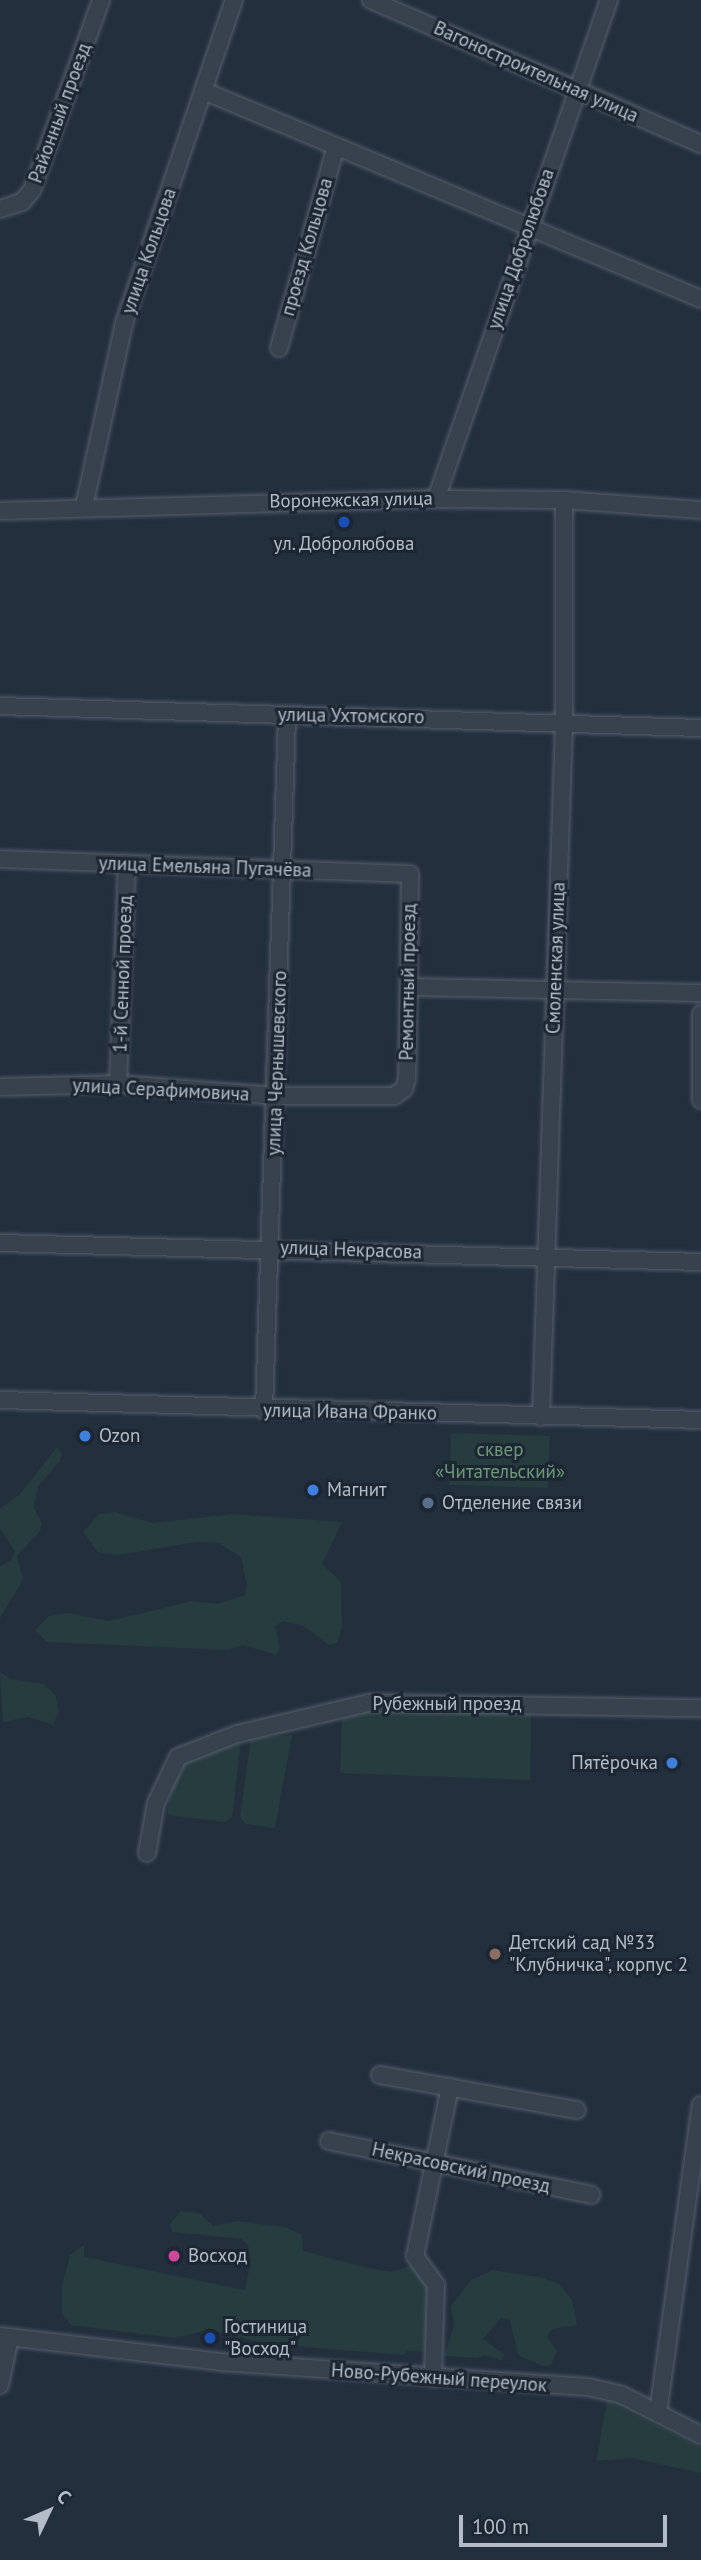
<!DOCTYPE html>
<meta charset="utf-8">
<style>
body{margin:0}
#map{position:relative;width:701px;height:2560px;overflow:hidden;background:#242f3e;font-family:"PT Sans",sans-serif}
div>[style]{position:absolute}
.green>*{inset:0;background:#263c3f}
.roads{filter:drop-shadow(0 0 2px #565f6c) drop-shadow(0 0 2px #565f6c)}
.minor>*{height:16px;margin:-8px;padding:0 8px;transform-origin:8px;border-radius:8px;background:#38414e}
.dots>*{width:19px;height:19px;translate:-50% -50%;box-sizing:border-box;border:4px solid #1d2633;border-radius:50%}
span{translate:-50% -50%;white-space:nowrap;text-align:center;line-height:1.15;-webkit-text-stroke:6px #1d2633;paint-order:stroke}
.street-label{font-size:19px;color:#b4bcc9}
.poi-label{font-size:19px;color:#b4bcc9}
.left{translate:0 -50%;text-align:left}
.right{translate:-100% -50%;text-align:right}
.park-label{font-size:19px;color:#6b9a76}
.north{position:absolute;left:14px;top:2476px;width:70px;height:70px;-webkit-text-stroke:5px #1d2633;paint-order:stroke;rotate:46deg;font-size:19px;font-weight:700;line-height:28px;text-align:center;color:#b4bcc9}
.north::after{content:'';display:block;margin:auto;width:24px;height:32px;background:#b4bcc9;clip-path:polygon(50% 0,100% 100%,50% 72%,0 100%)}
.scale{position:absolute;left:459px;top:2515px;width:208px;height:32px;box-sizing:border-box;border:4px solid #b4bcc9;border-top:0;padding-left:9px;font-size:21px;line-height:24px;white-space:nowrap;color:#b4bcc9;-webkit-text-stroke:5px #1d2633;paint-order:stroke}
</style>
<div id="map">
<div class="green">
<i style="clip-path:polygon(451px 1433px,550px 1436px,548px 1488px,449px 1485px)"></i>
<i style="clip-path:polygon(57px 1447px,62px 1453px,60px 1461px,38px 1486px,34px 1508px,42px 1523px,40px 1531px,17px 1556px,23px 1580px,0 1618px,0 1566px,11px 1561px,15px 1552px,0 1528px,0 1509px,20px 1494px)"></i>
<i style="clip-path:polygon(115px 1512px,153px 1523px,233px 1514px,342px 1522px,322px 1564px,341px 1582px,342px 1628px,337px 1643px,329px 1645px,304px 1626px,283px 1621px,275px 1626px,280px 1649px,276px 1655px,243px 1645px,227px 1650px,47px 1642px,35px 1630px,49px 1616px,68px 1613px,109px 1621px,192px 1601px,218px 1604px,245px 1595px,247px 1585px,241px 1557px,219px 1543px,197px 1542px,117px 1555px,98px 1552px,83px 1532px,99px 1514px)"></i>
<i style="clip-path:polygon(0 1672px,10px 1679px,44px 1684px,56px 1696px,59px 1711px,53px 1725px,28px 1717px,3px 1722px)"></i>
<i style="clip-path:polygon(370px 1710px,531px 1712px,530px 1780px,340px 1773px,342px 1715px)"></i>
<i style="clip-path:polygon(292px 1735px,275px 1828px,246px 1824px,240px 1817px,251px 1738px)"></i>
<i style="clip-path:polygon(241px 1740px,232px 1817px,225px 1822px,167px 1815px,174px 1773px,179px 1766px)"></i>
<i style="clip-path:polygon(181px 2211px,199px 2213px,213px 2226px,237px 2221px,285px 2227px,302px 2235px,303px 2251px,369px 2268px,392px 2272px,412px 2265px,431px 2289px,427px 2352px,407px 2351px,404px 2355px,268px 2344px,209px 2330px,173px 2338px,71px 2325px,62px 2314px,62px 2286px,70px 2255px,84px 2245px,84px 2257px,245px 2290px,251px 2260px,248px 2245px,242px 2239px,172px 2232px,170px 2224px)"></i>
<i style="clip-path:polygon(493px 2270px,544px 2278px,559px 2284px,572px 2299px,577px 2325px,552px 2329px,547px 2336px,557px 2351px,551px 2365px,543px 2366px,518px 2355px,510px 2320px,501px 2318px,483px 2339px,504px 2354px,502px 2360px,484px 2355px,477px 2358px,444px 2356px,454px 2325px,451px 2306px,471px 2280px)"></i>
<i style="clip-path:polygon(607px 2401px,701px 2447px,701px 2473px,632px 2458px,596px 2461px)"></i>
</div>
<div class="roads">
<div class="minor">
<i style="left:371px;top:0;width:360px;rotate:23.6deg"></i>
<i style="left:204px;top:91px;width:539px;rotate:22.71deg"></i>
<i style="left:0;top:209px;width:23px;rotate:-18deg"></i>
<i style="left:22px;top:202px;width:16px;rotate:-50deg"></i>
<i style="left:32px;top:190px;width:202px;rotate:-70deg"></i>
<i style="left:279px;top:348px;width:210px;rotate:-74.2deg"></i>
<i style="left:436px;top:499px;width:528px;rotate:-70.88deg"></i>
<i style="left:84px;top:507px;width:188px;rotate:-77.7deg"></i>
<i style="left:124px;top:323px;width:341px;rotate:-71.2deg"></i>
<i style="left:0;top:511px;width:436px;rotate:-1.6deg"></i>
<i style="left:436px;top:499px;width:128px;rotate:0.4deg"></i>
<i style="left:564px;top:500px;width:137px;rotate:4.2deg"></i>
<i style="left:0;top:706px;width:701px;rotate:1.8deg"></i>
<i style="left:0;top:859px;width:410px;rotate:2.1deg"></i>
<i style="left:410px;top:874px;width:205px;rotate:90.8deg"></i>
<i style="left:407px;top:1079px;width:10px;rotate:107deg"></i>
<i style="left:404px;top:1089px;width:12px;rotate:145deg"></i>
<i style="left:394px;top:1096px;width:117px;rotate:180deg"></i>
<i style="left:277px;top:1096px;width:159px;rotate:-175.7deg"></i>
<i style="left:118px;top:1084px;width:118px;rotate:178.5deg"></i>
<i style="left:409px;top:987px;width:292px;rotate:1.2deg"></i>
<i style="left:701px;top:1014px;width:86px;rotate:90deg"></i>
<i style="left:118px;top:1084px;width:221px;rotate:-87.7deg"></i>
<i style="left:0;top:1243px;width:701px;rotate:1.55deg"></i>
<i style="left:0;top:1400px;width:701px;rotate:1.63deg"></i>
<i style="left:264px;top:1410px;width:695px;rotate:-88.1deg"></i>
<i style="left:541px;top:1417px;width:694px;rotate:-88.1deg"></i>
<i style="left:564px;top:723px;width:223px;rotate:-90deg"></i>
<i style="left:147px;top:1853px;width:51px;rotate:-79.8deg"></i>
<i style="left:156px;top:1803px;width:51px;rotate:-64.4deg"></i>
<i style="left:178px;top:1757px;width:63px;rotate:-21.3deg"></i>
<i style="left:237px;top:1734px;width:135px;rotate:-13.3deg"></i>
<i style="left:368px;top:1703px;width:333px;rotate:0.9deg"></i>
<i style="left:380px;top:2075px;width:200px;rotate:10.1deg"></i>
<i style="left:329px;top:2141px;width:268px;rotate:11.6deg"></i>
<i style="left:0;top:2336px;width:222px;rotate:6.7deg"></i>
<i style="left:220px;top:2362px;width:369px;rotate:3.9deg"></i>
<i style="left:588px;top:2387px;width:35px;rotate:13deg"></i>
<i style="left:622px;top:2395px;width:89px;rotate:26.9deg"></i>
<i style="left:433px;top:2378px;width:93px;rotate:-88.2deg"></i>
<i style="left:436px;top:2285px;width:36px;rotate:-126deg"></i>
<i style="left:415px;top:2256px;width:173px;rotate:-78.3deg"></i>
<i style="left:0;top:2385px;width:49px;rotate:-78.2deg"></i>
<i style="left:658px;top:2413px;width:311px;rotate:-82.1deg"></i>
</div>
</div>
<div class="dots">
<i style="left:344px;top:522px;background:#1a4fb4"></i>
<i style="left:85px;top:1436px;background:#3f7fe0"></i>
<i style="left:313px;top:1490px;background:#3f7fe0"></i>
<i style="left:428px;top:1503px;background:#5c6f8a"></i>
<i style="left:672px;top:1763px;background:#3f7fe0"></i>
<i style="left:495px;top:1954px;background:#8d6e63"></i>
<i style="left:174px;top:2256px;background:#d1479c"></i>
<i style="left:210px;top:2338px;background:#1a4fb4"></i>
</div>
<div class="street-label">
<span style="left:536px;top:72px;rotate:24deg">Вагоностроительная улица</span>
<span style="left:60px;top:113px;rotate:-70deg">Районный проезд</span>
<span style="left:307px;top:247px;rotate:-74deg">проезд Кольцова</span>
<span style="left:521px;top:249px;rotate:-71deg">улица Добролюбова</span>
<span style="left:149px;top:251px;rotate:-71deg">улица Кольцова</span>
<span style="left:351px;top:500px;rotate:-1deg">Воронежская улица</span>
<span style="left:351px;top:716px;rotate:1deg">улица Ухтомского</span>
<span style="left:205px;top:867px;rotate:2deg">улица Емельяна Пугачёва</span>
<span style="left:556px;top:958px;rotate:-88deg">Смоленская улица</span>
<span style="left:123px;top:974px;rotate:-88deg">1-й Сенной проезд</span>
<span style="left:408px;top:982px;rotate:-89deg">Ремонтный проезд</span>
<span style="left:277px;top:1063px;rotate:-88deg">улица Чернышевского</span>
<span style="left:161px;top:1090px;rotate:3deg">улица Серафимовича</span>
<span style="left:351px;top:1250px;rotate:2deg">улица Некрасова</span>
<span style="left:350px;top:1412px;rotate:1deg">улица Ивана Франко</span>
<span style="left:447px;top:1704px">Рубежный проезд</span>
<span style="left:461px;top:2168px;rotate:12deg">Некрасовский проезд</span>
<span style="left:439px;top:2378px;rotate:4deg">Ново-Рубежный переулок</span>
</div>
<div class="poi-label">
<span style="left:344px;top:544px">ул. Добролюбова</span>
<span class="left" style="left:99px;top:1436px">Ozon</span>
<span class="left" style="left:327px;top:1490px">Магнит</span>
<span class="left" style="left:442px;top:1503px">Отделение связи</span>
<span class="right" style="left:658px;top:1763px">Пятёрочка</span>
<span class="left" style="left:509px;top:1954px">Детский сад №33<br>"Клубничка", корпус 2</span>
<span class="left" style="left:188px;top:2256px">Восход</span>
<span class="left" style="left:224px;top:2338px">Гостиница<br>"Восход"</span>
</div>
<div class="park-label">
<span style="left:500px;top:1461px">сквер<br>«Читательский»</span>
</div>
<div class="north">С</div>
<div class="scale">100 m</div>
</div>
